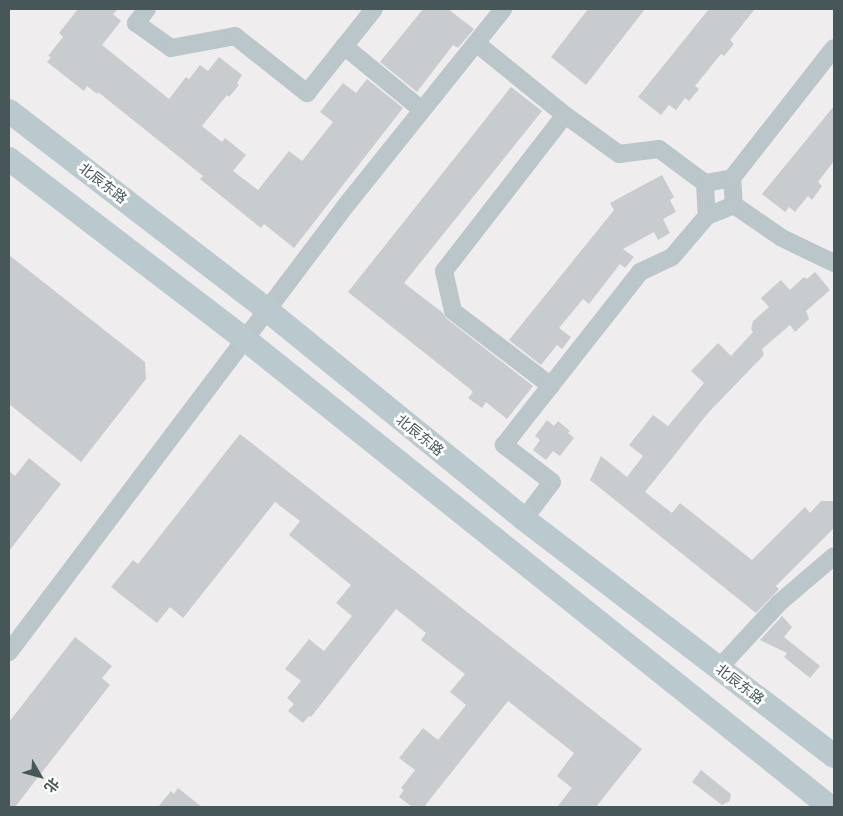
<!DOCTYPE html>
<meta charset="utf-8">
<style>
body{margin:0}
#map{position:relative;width:843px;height:816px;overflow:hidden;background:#f0edee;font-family:Manrope,"Noto Sans SC",sans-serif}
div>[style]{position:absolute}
.building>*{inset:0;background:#c8cccf}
.street>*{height:18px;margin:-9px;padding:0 9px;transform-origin:9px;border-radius:9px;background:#bac6c9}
.secondary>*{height:24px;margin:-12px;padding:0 12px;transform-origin:12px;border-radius:12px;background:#bac9ce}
span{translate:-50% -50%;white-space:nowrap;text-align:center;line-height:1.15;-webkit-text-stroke:5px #fff;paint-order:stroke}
.street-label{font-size:14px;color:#475659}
.frame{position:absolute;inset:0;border:10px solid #475659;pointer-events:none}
.north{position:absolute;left:15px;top:751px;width:50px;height:50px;-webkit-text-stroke:4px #fff;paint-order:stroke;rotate:128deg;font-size:14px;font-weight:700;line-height:20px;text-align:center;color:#475659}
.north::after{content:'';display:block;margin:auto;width:18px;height:22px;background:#475659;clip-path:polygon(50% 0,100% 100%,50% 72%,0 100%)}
</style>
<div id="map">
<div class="building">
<i style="clip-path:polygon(78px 9px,118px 9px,113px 14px,121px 21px,102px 45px,169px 99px,186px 77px,189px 79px,200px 65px,208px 71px,219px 57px,242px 75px,237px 83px,239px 85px,229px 97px,227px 95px,202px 126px,222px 142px,225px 138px,246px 155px,233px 171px,258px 190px,289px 151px,302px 161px,333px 122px,320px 112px,343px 83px,356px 93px,367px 79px,403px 108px,294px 248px,264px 224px,261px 228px,200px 179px,203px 176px,98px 92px,97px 94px,87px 86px,84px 91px,47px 62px,51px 57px,48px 56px,63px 37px,59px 33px)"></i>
<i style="clip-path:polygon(423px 9px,448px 9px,474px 29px,458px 48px,453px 45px,417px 92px,380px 62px)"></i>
<i style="clip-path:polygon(588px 9px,645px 9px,586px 85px,551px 57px)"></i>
<i style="clip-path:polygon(709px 9px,755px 9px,730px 40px,734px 44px,724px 56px,721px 54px,695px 86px,699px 89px,689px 101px,685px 98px,676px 110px,669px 105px,661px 115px,638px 97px)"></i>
<i style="clip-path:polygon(511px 87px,542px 111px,404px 283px,443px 313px,447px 319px,533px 386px,507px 419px,486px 402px,482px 408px,468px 398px,473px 392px,470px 389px,348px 292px)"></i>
<i style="clip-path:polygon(834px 106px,834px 161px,818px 182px,822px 186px,812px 200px,808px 196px,795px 212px,789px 207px,785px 212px,762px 194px)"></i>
<i style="clip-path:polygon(662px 175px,674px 197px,670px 200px,676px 212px,663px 219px,670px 233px,658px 240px,654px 232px,623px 249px,634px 257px,625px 268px,620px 264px,589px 304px,583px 299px,559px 328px,571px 337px,562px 349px,557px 345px,541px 365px,509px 340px,614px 210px,610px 203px)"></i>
<i style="clip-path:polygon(9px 255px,145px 362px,146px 379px,81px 462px,9px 404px)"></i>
<i style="clip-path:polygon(815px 272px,830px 290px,806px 311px,809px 319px,795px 332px,790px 325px,762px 349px,764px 355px,708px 413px,645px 492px,672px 513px,680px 503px,752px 560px,805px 507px,810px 513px,821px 501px,834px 501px,834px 528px,776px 586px,779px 589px,756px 613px,590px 480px,601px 456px,627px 477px,643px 456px,629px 445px,653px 415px,668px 426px,704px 383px,691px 371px,718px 343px,731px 356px,753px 332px,751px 329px,753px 321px,769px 307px,761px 298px,781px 280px,790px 290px,804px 277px,807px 279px)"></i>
<i style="clip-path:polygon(547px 420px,554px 426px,558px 421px,570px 431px,568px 433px,574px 438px,560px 456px,553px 451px,546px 460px,533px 450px,540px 440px,535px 436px)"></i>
<i style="clip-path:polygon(240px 434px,642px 749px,596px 807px,557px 807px,572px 788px,557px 776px,574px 753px,508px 701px,424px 807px,412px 807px,399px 797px,404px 790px,401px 788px,415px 770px,399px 758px,423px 728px,438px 740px,466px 705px,450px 692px,465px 674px,421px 640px,426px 633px,396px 609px,311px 717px,309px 716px,303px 723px,288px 711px,294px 704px,287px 698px,301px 681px,285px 669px,309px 639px,324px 651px,352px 616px,336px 603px,351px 585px,289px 535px,300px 521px,275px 502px,183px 618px,170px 607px,157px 623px,111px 587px,133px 560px,138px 564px)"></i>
<i style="clip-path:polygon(29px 458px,61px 484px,9px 551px,9px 471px,15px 476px)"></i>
<i style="clip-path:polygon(782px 616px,792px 627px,784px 637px,820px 666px,810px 678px,784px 657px,787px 653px,760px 640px)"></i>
<i style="clip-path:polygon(75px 637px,112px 666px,102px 678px,110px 685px,15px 807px,9px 807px,9px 722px)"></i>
<i style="clip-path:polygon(701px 770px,731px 794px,730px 801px,722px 805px,692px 782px)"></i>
<i style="clip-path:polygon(178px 788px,202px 807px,158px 807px,171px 791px,174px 794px)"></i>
</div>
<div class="street">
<i style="left:147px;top:9px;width:18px;rotate:128deg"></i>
<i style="left:136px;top:23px;width:43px;rotate:35.5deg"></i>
<i style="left:171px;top:48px;width:65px;rotate:-10.6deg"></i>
<i style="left:235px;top:36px;width:92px;rotate:38.4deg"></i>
<i style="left:307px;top:93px;width:107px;rotate:-51.4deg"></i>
<i style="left:476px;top:43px;width:114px;rotate:39deg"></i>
<i style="left:565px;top:115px;width:67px;rotate:35.8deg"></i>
<i style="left:619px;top:154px;width:40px;rotate:-7.1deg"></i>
<i style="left:659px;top:149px;width:57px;rotate:36.5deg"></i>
<i style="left:705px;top:183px;width:27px;rotate:-10deg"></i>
<i style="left:732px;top:178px;width:27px;rotate:86deg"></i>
<i style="left:734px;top:205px;width:58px;rotate:34.5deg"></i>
<i style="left:782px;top:238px;width:58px;rotate:25.7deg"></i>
<i style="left:344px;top:46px;width:101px;rotate:39.4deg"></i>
<i style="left:732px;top:178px;width:165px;rotate:-51.9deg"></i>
<i style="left:705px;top:183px;width:33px;rotate:87deg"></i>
<i style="left:551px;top:386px;width:123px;rotate:-142.6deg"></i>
<i style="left:453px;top:311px;width:41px;rotate:-102.7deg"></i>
<i style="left:444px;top:271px;width:197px;rotate:-52.2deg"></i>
<i style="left:524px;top:519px;width:46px;rotate:-52.9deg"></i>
<i style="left:552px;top:482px;width:61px;rotate:-142.4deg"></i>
<i style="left:504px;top:445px;width:220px;rotate:-51.8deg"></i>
<i style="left:640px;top:272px;width:35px;rotate:-25deg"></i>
<i style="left:672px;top:257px;width:54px;rotate:-49.5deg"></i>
<i style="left:707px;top:216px;width:29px;rotate:-22deg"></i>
<i style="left:9px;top:652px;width:561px;rotate:-52.97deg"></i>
<i style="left:347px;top:204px;width:250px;rotate:-51.3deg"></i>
<i style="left:719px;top:668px;width:88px;rotate:-47.3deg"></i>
<i style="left:779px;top:603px;width:72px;rotate:-40.5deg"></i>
</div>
<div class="secondary">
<i style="left:9px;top:111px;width:326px;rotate:37.6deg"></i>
<i style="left:267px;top:310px;width:331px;rotate:39.1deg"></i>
<i style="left:524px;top:519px;width:390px;rotate:37.4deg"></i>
<i style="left:9px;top:159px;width:298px;rotate:37.4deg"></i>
<i style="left:246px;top:340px;width:748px;rotate:38.65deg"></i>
</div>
<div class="street-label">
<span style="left:103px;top:183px;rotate:38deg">北辰东路</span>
<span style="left:420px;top:435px;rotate:39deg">北辰东路</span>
<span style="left:740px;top:684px;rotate:37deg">北辰东路</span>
</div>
<div class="frame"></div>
<div class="north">北</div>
</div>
